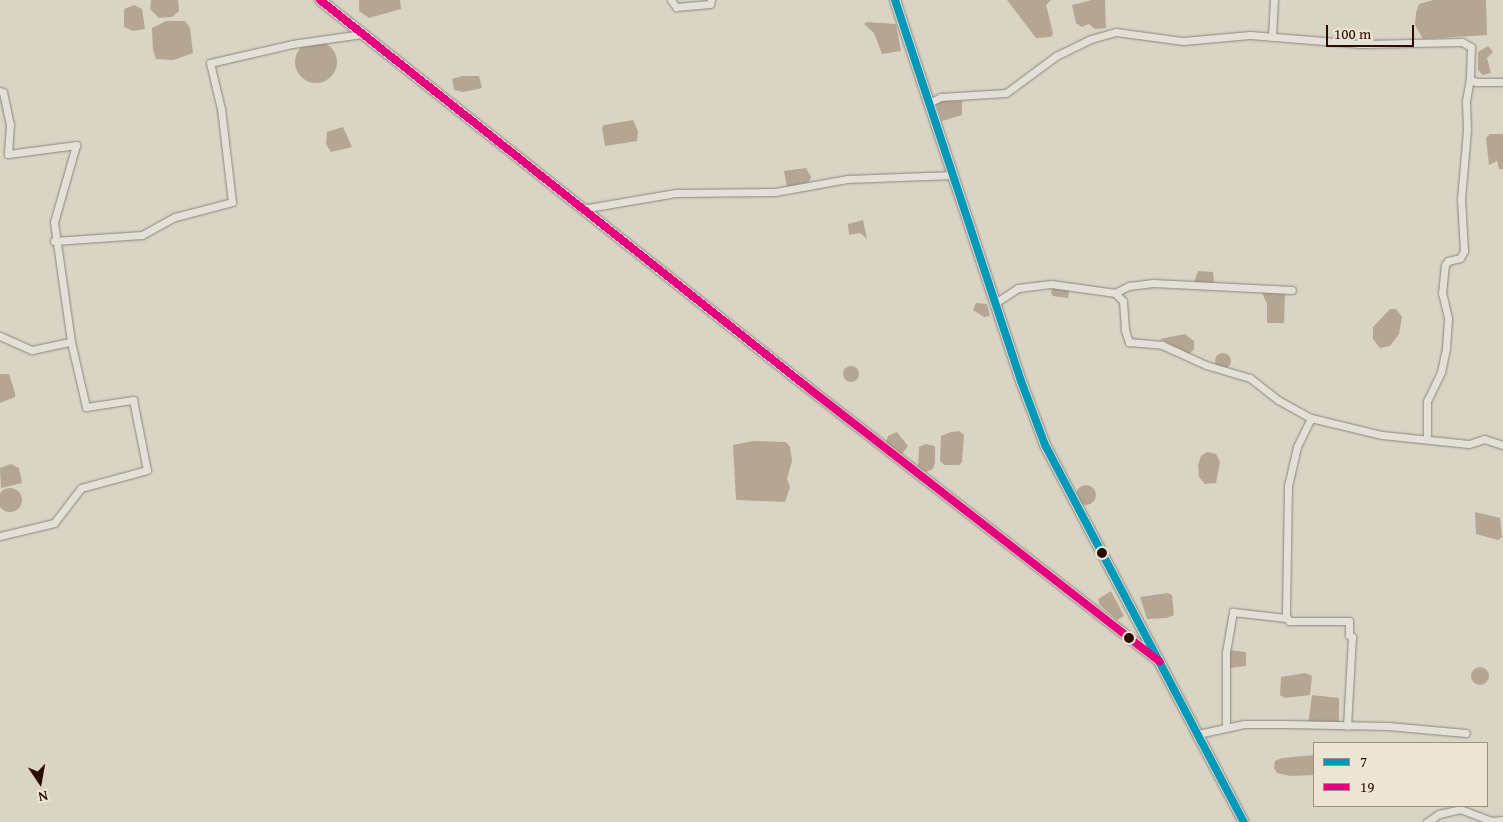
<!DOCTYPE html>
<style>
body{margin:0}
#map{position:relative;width:1503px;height:822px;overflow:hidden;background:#dad4c5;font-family:"Gentium Book Plus",serif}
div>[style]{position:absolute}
.water>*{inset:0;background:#b4a692}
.round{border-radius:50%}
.roads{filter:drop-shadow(0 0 1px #8b847a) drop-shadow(0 0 1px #8b847a)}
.street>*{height:7px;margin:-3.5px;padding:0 3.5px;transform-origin:3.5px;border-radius:3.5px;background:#e3e0d8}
.secondary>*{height:10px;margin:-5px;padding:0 5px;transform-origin:5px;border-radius:5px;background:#e3e0d8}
.bus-1>*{height:8px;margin:-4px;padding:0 4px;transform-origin:4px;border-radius:4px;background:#0499b9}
.bus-2>*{height:8px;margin:-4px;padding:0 4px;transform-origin:4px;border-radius:4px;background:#e5007d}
.dots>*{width:14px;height:14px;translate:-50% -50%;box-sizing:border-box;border:2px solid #ede5d3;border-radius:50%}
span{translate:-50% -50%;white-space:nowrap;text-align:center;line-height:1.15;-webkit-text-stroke:5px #ede5d3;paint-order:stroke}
.legend{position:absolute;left:1313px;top:742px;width:175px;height:65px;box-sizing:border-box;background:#ede5d3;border:1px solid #9f8f7f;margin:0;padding:6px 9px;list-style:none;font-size:15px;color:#2b0d00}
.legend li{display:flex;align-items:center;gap:10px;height:25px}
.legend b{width:25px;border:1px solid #9f8f7f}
.north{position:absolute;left:15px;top:757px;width:50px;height:50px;-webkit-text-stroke:4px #ede5d3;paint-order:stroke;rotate:168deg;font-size:14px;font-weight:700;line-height:20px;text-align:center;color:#2b0d00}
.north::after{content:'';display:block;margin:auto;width:18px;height:22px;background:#2b0d00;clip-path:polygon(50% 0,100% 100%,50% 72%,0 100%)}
.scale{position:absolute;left:1326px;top:25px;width:88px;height:22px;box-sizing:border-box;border:2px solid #2b0d00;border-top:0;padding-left:6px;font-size:15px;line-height:18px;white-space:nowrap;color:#2b0d00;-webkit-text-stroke:4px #ede5d3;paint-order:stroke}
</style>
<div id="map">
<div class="water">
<i style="clip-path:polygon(151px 0,178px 0,179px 11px,172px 17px,159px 18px,150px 9px)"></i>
<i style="clip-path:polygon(359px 0,400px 0,401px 9px,369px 18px,359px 11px)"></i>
<i style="clip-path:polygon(1007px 0,1051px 0,1046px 5px,1053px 33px,1051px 37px,1036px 38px)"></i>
<i style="clip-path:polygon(1092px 0,1105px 0,1106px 28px,1095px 29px,1089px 24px,1082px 27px,1076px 23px,1072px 5px)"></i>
<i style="clip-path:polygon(1433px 0,1486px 0,1487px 35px,1423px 39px,1415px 25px,1416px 13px,1419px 4px)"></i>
<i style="clip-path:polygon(134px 5px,142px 9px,145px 29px,133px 31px,124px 27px,124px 9px)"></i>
<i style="clip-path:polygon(166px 21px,185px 21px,190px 28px,193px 53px,173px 60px,156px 59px,153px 50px,152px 28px)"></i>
<i style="clip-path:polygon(867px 22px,896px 24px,901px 51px,882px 54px,874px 33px,864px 24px)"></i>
<i class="round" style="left:295px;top:41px;width:42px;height:42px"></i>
<i style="clip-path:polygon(1488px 46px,1493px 52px,1487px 58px,1491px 73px,1483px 75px,1478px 70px,1478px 52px)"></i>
<i style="clip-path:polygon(462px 76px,479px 76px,482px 88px,463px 92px,454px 90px,452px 79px)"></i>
<i style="clip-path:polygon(943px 99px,962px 101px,962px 115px,942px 121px,936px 103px)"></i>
<i style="clip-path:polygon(633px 120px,638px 131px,637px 141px,605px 146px,602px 128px,604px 125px)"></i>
<i style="clip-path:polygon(343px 127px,352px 147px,331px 152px,326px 144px,327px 132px)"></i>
<i style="clip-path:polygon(1490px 134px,1503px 134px,1503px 169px,1499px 169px,1497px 161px,1489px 165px,1486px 138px)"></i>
<i style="clip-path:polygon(806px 168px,811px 177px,809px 182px,787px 187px,784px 171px)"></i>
<i style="clip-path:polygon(863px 220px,867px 239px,860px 233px,849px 235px,848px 224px)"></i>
<i style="clip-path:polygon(1198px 271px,1213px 272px,1214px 281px,1208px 285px,1193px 285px)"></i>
<i style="clip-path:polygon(1053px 288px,1069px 291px,1068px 298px,1053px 296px,1051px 292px)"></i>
<i style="clip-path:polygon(1262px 293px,1285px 294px,1284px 323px,1267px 323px,1267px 304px)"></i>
<i style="clip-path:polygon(976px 303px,987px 304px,990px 316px,984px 317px,973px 310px)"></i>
<i style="clip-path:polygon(1390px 309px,1396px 309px,1402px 317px,1399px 334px,1390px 346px,1380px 348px,1373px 339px,1373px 327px)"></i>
<i style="clip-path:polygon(1185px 334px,1194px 341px,1194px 349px,1189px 354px,1160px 339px)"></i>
<i class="round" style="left:1215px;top:353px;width:16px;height:16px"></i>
<i class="round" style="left:843px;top:366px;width:16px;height:16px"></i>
<i style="clip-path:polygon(0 374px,9px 374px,15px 393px,15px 397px,0 403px)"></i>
<i style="clip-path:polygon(897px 432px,908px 446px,902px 454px,897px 454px,886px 442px,888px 436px)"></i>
<i style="clip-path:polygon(951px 432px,959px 431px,964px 435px,962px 462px,959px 465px,944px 465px,940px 461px,941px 436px)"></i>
<i style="clip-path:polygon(753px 441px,786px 442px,790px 447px,792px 461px,787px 479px,790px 487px,785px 502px,736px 500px,733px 445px)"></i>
<i style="clip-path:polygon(926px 444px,935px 446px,935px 462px,933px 469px,926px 472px,918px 467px,919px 447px)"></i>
<i style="clip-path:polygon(1207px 452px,1216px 454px,1220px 462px,1216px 483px,1205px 484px,1199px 477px,1198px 465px,1201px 456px)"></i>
<i style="clip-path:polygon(11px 464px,19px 468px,22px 483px,1px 488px,0 468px)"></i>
<i class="round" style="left:1076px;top:485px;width:20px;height:20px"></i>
<i class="round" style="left:-2px;top:488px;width:24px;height:24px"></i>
<i style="clip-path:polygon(1475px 512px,1500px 518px,1502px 537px,1498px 540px,1476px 534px)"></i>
<i style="clip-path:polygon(1111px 591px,1124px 616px,1117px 620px,1100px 605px,1098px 599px)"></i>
<i style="clip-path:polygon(1168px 593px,1172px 595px,1174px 615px,1167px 618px,1147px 619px,1140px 597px)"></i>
<i style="clip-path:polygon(1229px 650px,1246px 652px,1246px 666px,1229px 668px)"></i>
<i class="round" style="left:1471px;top:667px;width:18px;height:18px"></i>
<i style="clip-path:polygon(1305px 673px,1312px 676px,1310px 695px,1285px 698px,1280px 695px,1281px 677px)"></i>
<i style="clip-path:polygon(1312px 695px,1339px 698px,1339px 722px,1308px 725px)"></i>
<i style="clip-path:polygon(1314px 755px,1314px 775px,1290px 776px,1277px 773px,1274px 768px,1275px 761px,1282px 758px)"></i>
</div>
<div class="roads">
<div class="street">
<i style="left:671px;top:0;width:9px;rotate:54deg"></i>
<i style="left:676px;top:7px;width:34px;rotate:-5deg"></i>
<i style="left:710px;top:4px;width:4px;rotate:-76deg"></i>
<i style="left:1272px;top:37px;width:37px;rotate:-87deg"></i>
<i style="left:0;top:91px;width:3px;rotate:18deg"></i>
<i style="left:3px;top:92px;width:33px;rotate:78deg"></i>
<i style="left:10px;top:124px;width:30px;rotate:94deg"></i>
<i style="left:8px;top:154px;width:69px;rotate:-7.5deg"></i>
<i style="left:76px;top:145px;width:80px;rotate:105.9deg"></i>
<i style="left:54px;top:222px;width:121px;rotate:81.9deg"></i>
<i style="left:71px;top:342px;width:67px;rotate:77deg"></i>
<i style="left:86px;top:407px;width:48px;rotate:-8.5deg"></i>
<i style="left:133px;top:400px;width:71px;rotate:78.7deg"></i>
<i style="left:147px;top:470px;width:68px;rotate:164.7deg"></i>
<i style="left:81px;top:488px;width:44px;rotate:127.6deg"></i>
<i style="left:54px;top:523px;width:56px;rotate:166.5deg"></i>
<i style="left:931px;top:102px;width:11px;rotate:-27deg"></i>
<i style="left:941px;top:97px;width:65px;rotate:-3.5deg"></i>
<i style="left:1006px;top:93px;width:62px;rotate:-36.5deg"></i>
<i style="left:1056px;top:56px;width:39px;rotate:-26deg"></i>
<i style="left:1091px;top:39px;width:26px;rotate:-16deg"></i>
<i style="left:1116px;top:32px;width:68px;rotate:7.7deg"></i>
<i style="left:1183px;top:41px;width:67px;rotate:-5.1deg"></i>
<i style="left:1250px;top:35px;width:111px;rotate:4.6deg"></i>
<i style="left:1361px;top:44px;width:101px;rotate:-1.1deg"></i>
<i style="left:1462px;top:42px;width:10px;rotate:29deg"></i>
<i style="left:1471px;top:47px;width:32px;rotate:92deg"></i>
<i style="left:1470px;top:79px;width:7px;rotate:27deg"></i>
<i style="left:1476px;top:82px;width:27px"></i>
<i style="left:582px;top:209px;width:95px;rotate:-9.7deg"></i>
<i style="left:676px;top:193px;width:99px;rotate:-0.6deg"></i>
<i style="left:775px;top:192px;width:73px;rotate:-10.2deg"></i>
<i style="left:847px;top:179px;width:107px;rotate:-2.1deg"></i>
<i style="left:54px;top:241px;width:88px;rotate:-3.9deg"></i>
<i style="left:142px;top:235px;width:38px;rotate:-29deg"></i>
<i style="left:175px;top:217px;width:59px;rotate:-14.7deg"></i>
<i style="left:232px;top:202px;width:94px;rotate:-96.7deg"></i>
<i style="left:221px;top:109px;width:47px;rotate:-103.4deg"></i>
<i style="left:210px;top:63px;width:84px;rotate:-13deg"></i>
<i style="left:292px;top:44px;width:71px;rotate:-8.1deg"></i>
<i style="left:1115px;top:293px;width:16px;rotate:-27deg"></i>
<i style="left:1129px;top:286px;width:24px;rotate:-7deg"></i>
<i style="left:1153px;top:283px;width:139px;rotate:2.9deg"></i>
<i style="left:995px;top:303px;width:27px;rotate:-33deg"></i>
<i style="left:1018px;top:288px;width:33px;rotate:-7deg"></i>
<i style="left:1051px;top:284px;width:65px;rotate:8deg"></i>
<i style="left:1115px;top:293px;width:11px;rotate:45deg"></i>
<i style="left:1123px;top:301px;width:29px;rotate:86deg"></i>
<i style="left:1125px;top:330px;width:13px;rotate:72deg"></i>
<i style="left:1129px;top:342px;width:33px;rotate:5deg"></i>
<i style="left:1162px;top:345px;width:48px;rotate:24.4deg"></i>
<i style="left:1206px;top:365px;width:46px;rotate:16.5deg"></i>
<i style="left:1250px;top:378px;width:36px;rotate:38deg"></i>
<i style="left:1278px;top:400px;width:38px;rotate:29deg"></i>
<i style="left:1311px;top:418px;width:73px;rotate:13.5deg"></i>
<i style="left:1382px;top:435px;width:87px;rotate:5.9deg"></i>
<i style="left:1469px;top:444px;width:16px;rotate:-18deg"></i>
<i style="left:1484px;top:439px;width:20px;rotate:18deg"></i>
<i style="left:0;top:336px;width:35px;rotate:24deg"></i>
<i style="left:32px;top:350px;width:40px;rotate:-12deg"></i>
<i style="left:1311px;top:418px;width:32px;rotate:116deg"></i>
<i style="left:1297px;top:447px;width:39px;rotate:103deg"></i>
<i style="left:1288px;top:485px;width:130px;rotate:90.9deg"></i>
<i style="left:1286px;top:615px;width:7px;rotate:63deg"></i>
<i style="left:1289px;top:621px;width:60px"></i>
<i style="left:1349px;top:621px;width:14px;rotate:90deg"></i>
<i style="left:1349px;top:635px;width:4px;rotate:34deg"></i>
<i style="left:1352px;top:637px;width:89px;rotate:93.2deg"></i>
<i style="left:1427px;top:439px;width:38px;rotate:-90deg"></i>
<i style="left:1427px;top:401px;width:32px;rotate:-64deg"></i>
<i style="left:1441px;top:372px;width:25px;rotate:-78deg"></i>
<i style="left:1446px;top:348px;width:30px;rotate:-86deg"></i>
<i style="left:1448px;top:318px;width:26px;rotate:-103deg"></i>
<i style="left:1442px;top:293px;width:28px;rotate:-84deg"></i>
<i style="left:1445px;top:265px;width:5px;rotate:-53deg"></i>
<i style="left:1448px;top:261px;width:12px;rotate:-14deg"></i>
<i style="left:1460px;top:258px;width:8px;rotate:-60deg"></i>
<i style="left:1464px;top:251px;width:52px;rotate:-93.3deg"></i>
<i style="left:1461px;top:199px;width:69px;rotate:-85deg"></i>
<i style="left:1467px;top:130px;width:29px;rotate:-92deg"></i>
<i style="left:1466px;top:101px;width:22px;rotate:-80deg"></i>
<i style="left:1226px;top:727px;width:75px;rotate:-90deg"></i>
<i style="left:1226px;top:652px;width:41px;rotate:-80.1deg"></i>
<i style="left:1233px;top:612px;width:53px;rotate:6.5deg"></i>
<i style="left:1198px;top:734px;width:47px;rotate:-12.3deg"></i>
<i style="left:1244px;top:724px;width:41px"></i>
<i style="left:1285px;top:724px;width:103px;rotate:1.1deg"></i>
<i style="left:1388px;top:726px;width:78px;rotate:5.1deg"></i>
<i style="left:1427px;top:822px;width:14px;rotate:-34deg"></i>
<i style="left:1439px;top:814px;width:22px;rotate:-13deg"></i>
<i style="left:1460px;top:809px;width:33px;rotate:21deg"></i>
<i style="left:1491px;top:821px;width:12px;rotate:-5deg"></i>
</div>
<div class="secondary">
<i style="left:320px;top:0;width:622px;rotate:38.47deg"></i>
<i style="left:807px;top:387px;width:447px;rotate:37.9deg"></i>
<i style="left:895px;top:0;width:401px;rotate:71.7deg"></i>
<i style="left:1021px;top:381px;width:68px;rotate:69.4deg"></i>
<i style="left:1045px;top:445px;width:426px;rotate:62.2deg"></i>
</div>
</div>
<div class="bus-1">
<i style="left:895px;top:0;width:401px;rotate:71.7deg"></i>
<i style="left:1021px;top:381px;width:68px;rotate:69.4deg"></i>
<i style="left:1045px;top:445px;width:426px;rotate:62.2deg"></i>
</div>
<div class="bus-2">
<i style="left:320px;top:0;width:622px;rotate:38.47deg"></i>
<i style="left:807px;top:387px;width:447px;rotate:37.9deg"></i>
</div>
<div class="dots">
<i style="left:1102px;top:553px;background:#2b0d00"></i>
<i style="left:1129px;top:638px;background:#2b0d00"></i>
</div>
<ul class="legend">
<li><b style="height:6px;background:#0499b9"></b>7</li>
<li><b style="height:6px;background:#e5007d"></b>19</li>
</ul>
<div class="north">N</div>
<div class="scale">100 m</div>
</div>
